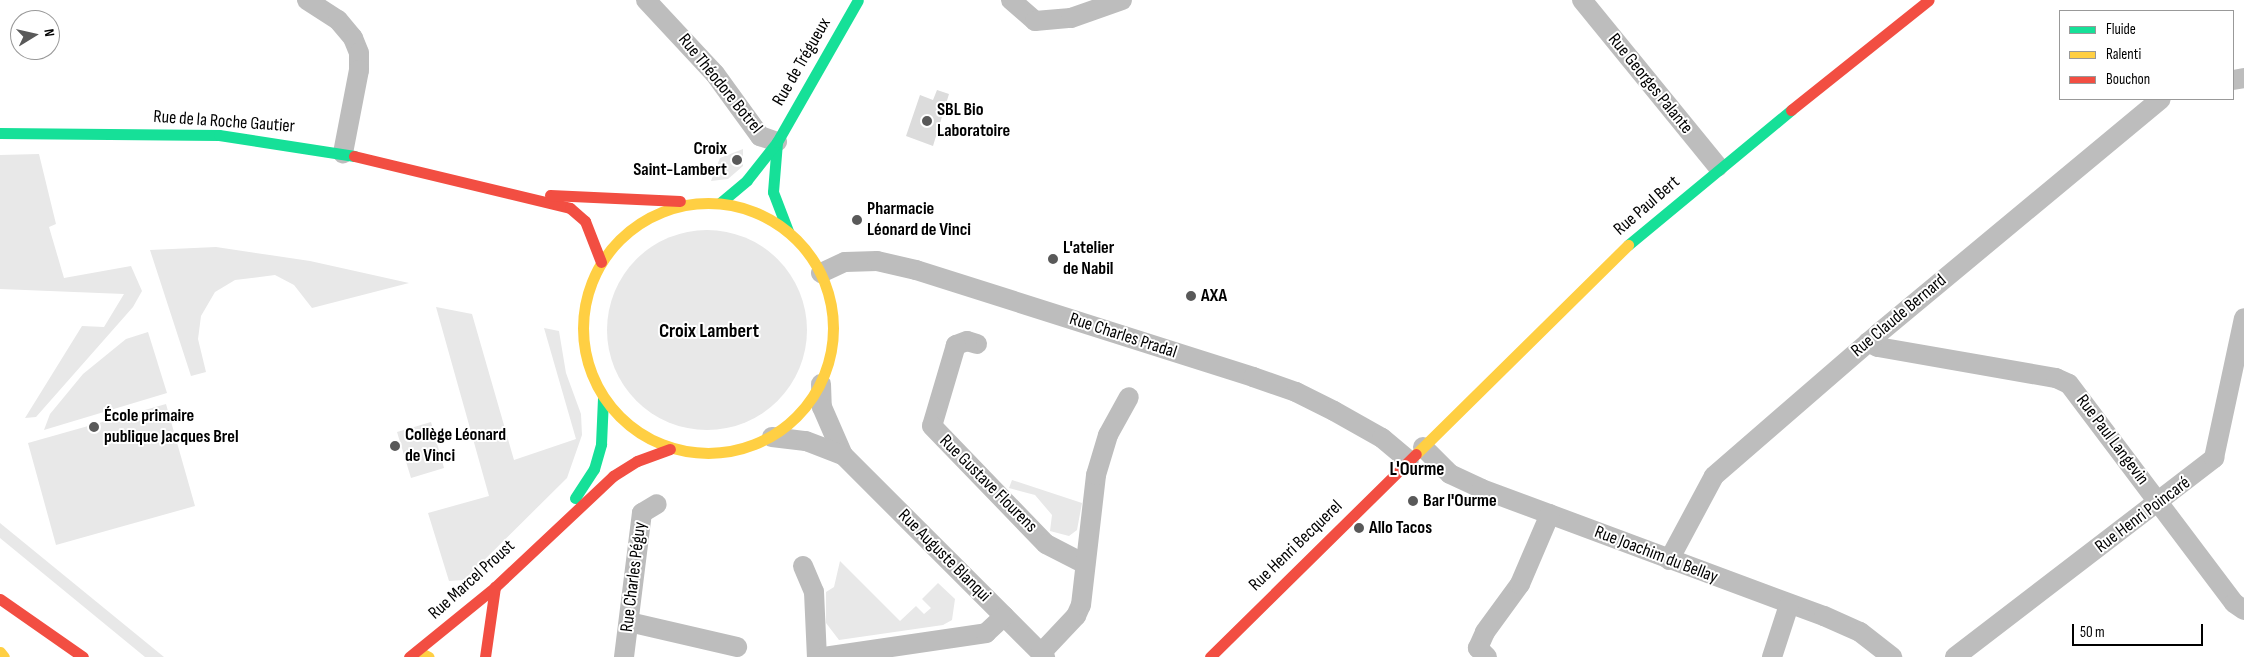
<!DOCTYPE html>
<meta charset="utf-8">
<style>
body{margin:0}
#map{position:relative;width:2244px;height:657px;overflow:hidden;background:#fff;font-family:"Sofia Sans Condensed",sans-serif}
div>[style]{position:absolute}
.green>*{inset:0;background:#e8e8e8}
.round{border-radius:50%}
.building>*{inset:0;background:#dcdcdc}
.street>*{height:20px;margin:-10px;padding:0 10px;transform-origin:10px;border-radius:10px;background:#bdbdbd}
.fast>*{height:11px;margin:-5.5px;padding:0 5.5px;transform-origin:5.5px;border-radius:5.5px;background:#16e098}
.slow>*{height:11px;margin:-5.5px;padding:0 5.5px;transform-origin:5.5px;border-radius:5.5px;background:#ffcf43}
.slow>.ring{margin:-5.5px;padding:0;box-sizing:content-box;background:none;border:11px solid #ffcf43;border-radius:50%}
.jam>*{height:11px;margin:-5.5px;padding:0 5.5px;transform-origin:5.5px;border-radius:5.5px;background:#f24e42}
.dots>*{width:14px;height:14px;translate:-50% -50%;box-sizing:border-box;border:2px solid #fff;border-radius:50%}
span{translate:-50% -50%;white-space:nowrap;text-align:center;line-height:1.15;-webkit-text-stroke:4px #fff;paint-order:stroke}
.street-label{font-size:18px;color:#000}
.poi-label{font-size:18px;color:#000;font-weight:700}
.left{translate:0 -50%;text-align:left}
.right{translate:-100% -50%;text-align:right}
.neighbourhood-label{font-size:19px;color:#000;font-weight:700}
.quarter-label{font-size:20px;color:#000;font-weight:700}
.legend{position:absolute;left:2059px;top:10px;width:175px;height:90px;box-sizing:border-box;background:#fff;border:1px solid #999;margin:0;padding:6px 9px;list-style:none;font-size:15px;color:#000}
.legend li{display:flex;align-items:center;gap:10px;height:25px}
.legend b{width:25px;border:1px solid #999}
.north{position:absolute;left:10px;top:10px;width:50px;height:50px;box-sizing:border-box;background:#fff;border:1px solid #999;border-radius:50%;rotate:81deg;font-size:14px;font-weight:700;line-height:20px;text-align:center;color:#000}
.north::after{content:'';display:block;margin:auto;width:18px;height:22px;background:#595959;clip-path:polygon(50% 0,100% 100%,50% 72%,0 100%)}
.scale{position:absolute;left:2072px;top:624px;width:131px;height:22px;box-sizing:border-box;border:2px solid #000;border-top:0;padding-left:6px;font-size:15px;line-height:18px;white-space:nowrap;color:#000;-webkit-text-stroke:4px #fff;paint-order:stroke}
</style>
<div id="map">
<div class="green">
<i style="clip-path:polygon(743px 149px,743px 166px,728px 179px,711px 181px,720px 158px)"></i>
<i style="clip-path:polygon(39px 154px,56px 224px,49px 227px,64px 278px,131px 266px,142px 291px,133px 307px,36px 417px,25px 418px,82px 326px,104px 327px,124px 294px,0 289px,0 155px)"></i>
<i class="round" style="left:607px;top:230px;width:200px;height:200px"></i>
<i style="clip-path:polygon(216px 247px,310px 261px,409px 283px,312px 308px,294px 285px,275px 275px,235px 280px,215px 292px,201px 316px,198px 339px,206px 372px,191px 376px,150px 250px)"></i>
<i style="clip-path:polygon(436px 307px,472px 314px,514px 460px,576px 439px,544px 328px,559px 331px,566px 373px,581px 414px,582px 435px,567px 478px,464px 580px,449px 581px,428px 513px,489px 496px)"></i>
<i style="clip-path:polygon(148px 332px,167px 393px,44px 430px,50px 414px,83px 374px,126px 339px)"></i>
<i style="clip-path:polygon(166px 404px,195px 506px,56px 545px,28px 443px)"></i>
<i style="clip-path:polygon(431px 422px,444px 468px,411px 478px,397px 432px)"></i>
<i style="clip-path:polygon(1012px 480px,1082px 503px,1077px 530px,1069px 536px,1050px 531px,1052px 515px,1035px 495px,1009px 488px)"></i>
<i style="clip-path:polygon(0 523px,164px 657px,145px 657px,0 538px)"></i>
<i style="clip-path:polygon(840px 561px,900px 621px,916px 606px,924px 614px,931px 608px,922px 599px,938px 583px,955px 599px,952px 620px,943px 625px,839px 640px,826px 623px,826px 592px,834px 587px)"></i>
</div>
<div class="building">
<i style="clip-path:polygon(937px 90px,949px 94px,933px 146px,906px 136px,920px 95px,933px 100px)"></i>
</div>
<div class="street">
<i style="left:307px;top:0;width:37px;rotate:33deg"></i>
<i style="left:338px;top:20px;width:23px;rotate:50deg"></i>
<i style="left:353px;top:38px;width:16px;rotate:68deg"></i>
<i style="left:359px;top:53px;width:17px;rotate:90deg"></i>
<i style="left:359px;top:70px;width:85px;rotate:100.9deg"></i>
<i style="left:646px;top:0;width:101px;rotate:47deg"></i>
<i style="left:715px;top:74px;width:77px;rotate:54deg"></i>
<i style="left:760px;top:136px;width:18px;rotate:19deg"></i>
<i style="left:1011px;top:0;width:32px;rotate:41deg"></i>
<i style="left:1035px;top:21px;width:36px;rotate:-5deg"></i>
<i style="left:1071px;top:18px;width:54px;rotate:-19.4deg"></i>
<i style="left:1582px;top:0;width:215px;rotate:50.8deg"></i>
<i style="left:2233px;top:80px;width:11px;rotate:-10deg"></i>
<i style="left:821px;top:273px;width:26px;rotate:-25deg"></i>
<i style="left:845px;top:262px;width:32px;rotate:-2deg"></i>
<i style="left:877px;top:261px;width:40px;rotate:13deg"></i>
<i style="left:916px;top:270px;width:354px;rotate:17.6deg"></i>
<i style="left:1253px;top:377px;width:46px;rotate:19.2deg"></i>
<i style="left:1296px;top:392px;width:42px;rotate:26.6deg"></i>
<i style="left:1334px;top:411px;width:55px;rotate:29.4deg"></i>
<i style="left:1382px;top:438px;width:35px;rotate:40deg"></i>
<i style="left:1868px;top:342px;width:11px;rotate:27deg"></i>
<i style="left:1878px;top:347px;width:181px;rotate:9.9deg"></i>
<i style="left:2056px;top:378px;width:14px;rotate:25deg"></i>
<i style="left:2069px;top:384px;width:274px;rotate:53deg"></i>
<i style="left:2234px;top:603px;width:12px;rotate:35deg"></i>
<i style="left:977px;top:344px;width:10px;rotate:-163deg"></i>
<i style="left:967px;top:341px;width:12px;rotate:160deg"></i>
<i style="left:956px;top:345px;width:84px;rotate:106.5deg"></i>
<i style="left:932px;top:426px;width:164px;rotate:46deg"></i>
<i style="left:1046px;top:544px;width:44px;rotate:27.1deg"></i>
<i style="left:821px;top:384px;width:23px;rotate:88deg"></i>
<i style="left:822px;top:407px;width:52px;rotate:66.4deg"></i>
<i style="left:843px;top:455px;width:286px;rotate:45deg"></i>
<i style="left:772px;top:437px;width:34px;rotate:7deg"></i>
<i style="left:806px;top:441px;width:40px;rotate:21deg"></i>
<i style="left:1423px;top:447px;width:38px;rotate:45deg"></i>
<i style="left:1450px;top:474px;width:35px;rotate:25deg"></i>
<i style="left:1482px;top:489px;width:365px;rotate:20.4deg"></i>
<i style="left:1824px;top:616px;width:39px;rotate:24deg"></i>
<i style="left:1860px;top:632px;width:41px;rotate:38deg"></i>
<i style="left:1669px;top:560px;width:95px;rotate:-61.8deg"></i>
<i style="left:1714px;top:476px;width:218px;rotate:-40.9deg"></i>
<i style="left:1879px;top:333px;width:366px;rotate:-39.7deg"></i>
<i style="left:803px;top:566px;width:28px;rotate:67deg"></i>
<i style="left:814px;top:592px;width:65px;rotate:87.4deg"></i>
<i style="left:629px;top:622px;width:111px;rotate:13deg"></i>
<i style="left:1041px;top:653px;width:51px;rotate:-46.6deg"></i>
<i style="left:1076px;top:616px;width:12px;rotate:-66deg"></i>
<i style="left:1081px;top:605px;width:131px;rotate:-83.4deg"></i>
<i style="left:1096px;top:475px;width:42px;rotate:-73.3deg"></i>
<i style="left:1108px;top:435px;width:43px;rotate:-61.1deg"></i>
<i style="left:624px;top:657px;width:145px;rotate:-82.9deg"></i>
<i style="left:642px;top:513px;width:17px;rotate:-31deg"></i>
<i style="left:824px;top:657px;width:164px;rotate:-8.4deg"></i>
<i style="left:986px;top:633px;width:25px;rotate:-43deg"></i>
<i style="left:1487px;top:657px;width:13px;rotate:-135deg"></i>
<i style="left:1478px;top:648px;width:17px;rotate:-66deg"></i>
<i style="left:1485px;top:632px;width:59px;rotate:-53.9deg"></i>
<i style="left:1520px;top:584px;width:76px;rotate:-66.8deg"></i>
<i style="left:1772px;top:657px;width:55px;rotate:-71.9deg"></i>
<i style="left:1955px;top:657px;width:327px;rotate:-37.5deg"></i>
<i style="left:2214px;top:458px;width:143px;rotate:-77.9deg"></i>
</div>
<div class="fast">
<i style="left:0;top:133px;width:219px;rotate:0.5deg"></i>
<i style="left:219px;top:135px;width:137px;rotate:8.8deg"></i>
<i style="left:777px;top:142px;width:50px;rotate:94.6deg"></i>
<i style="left:773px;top:192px;width:42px;rotate:69deg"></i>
<i style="left:720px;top:203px;width:35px;rotate:-40deg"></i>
<i style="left:747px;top:180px;width:48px;rotate:-51.7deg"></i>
<i style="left:777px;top:142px;width:163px;rotate:-60.3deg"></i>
<i style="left:1628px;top:245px;width:212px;rotate:-39.6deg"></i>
<i style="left:575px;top:498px;width:35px;rotate:-57deg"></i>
<i style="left:594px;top:469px;width:26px;rotate:-74deg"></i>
<i style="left:601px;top:444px;width:45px;rotate:-87.5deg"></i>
</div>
<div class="slow">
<i class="ring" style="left:583px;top:203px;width:239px;height:239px"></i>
<i style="left:1416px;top:454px;width:298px;rotate:-44.6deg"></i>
<i style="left:417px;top:651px;width:13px;rotate:27deg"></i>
<i style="left:0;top:652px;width:6px;rotate:51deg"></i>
</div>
<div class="jam">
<i style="left:1791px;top:110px;width:176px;rotate:-38.6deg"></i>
<i style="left:354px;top:156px;width:222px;rotate:13.5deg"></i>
<i style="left:570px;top:208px;width:20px;rotate:41deg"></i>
<i style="left:585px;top:221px;width:44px;rotate:68.7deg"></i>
<i style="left:550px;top:195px;width:130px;rotate:2.6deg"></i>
<i style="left:0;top:599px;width:101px;rotate:34.9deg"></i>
<i style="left:409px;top:657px;width:111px;rotate:-39.1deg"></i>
<i style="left:495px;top:587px;width:162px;rotate:-43.2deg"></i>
<i style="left:613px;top:476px;width:28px;rotate:-32deg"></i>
<i style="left:637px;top:461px;width:35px;rotate:-20deg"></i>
<i style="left:485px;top:657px;width:71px;rotate:-81.9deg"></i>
<i style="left:1210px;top:657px;width:289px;rotate:-44.6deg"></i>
</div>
<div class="dots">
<i style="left:927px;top:121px;background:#595959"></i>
<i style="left:737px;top:160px;background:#595959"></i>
<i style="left:857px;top:220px;background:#595959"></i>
<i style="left:1053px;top:259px;background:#595959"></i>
<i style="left:1191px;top:296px;background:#595959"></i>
<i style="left:94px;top:427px;background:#595959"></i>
<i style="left:395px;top:446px;background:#595959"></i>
<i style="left:1413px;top:501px;background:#595959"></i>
<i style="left:1359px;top:528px;background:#595959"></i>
</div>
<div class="street-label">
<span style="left:802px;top:62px;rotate:-60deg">Rue de Trégueux</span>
<span style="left:720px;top:84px;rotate:51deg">Rue Théodore Botrel</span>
<span style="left:1650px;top:84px;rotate:51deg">Rue Georges Palante</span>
<span style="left:224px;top:122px;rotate:4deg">Rue de la Roche Gautier</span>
<span style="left:1647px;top:206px;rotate:-41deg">Rue Paul Bert</span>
<span style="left:1899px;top:316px;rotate:-40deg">Rue Claude Bernard</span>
<span style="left:1123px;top:336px;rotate:18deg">Rue Charles Pradal</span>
<span style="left:2112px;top:440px;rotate:53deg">Rue Paul Langevin</span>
<span style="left:988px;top:484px;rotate:45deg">Rue Gustave Flourens</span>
<span style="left:2143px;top:515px;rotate:-37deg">Rue Henri Poincaré</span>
<span style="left:1296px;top:546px;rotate:-44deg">Rue Henri Becquerel</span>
<span style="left:1656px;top:555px;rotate:21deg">Rue Joachim du Bellay</span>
<span style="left:944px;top:556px;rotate:45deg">Rue Auguste Blanqui</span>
<span style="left:634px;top:577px;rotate:-83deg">Rue Charles Péguy</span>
<span style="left:472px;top:580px;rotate:-42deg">Rue Marcel Proust</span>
</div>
<div class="poi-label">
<span class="left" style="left:937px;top:121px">SBL Bio<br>Laboratoire</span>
<span class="right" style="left:727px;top:160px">Croix<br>Saint-Lambert</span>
<span class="left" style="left:867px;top:220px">Pharmacie<br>Léonard de Vinci</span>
<span class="left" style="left:1063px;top:259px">L'atelier<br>de Nabil</span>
<span class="left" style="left:1201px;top:296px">AXA</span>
<span class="left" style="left:104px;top:427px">École primaire<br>publique Jacques Brel</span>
<span class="left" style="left:405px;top:446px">Collège Léonard<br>de Vinci</span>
<span class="left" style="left:1423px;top:501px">Bar l'Ourme</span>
<span class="left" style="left:1369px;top:528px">Allo Tacos</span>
</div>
<div class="neighbourhood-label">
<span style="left:1417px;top:470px">L'Ourme</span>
</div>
<div class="quarter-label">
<span style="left:709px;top:331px">Croix Lambert</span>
</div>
<ul class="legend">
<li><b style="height:6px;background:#16e098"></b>Fluide</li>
<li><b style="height:6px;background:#ffcf43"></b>Ralenti</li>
<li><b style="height:6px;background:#f24e42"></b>Bouchon</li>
</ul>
<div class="north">N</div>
<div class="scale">50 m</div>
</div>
